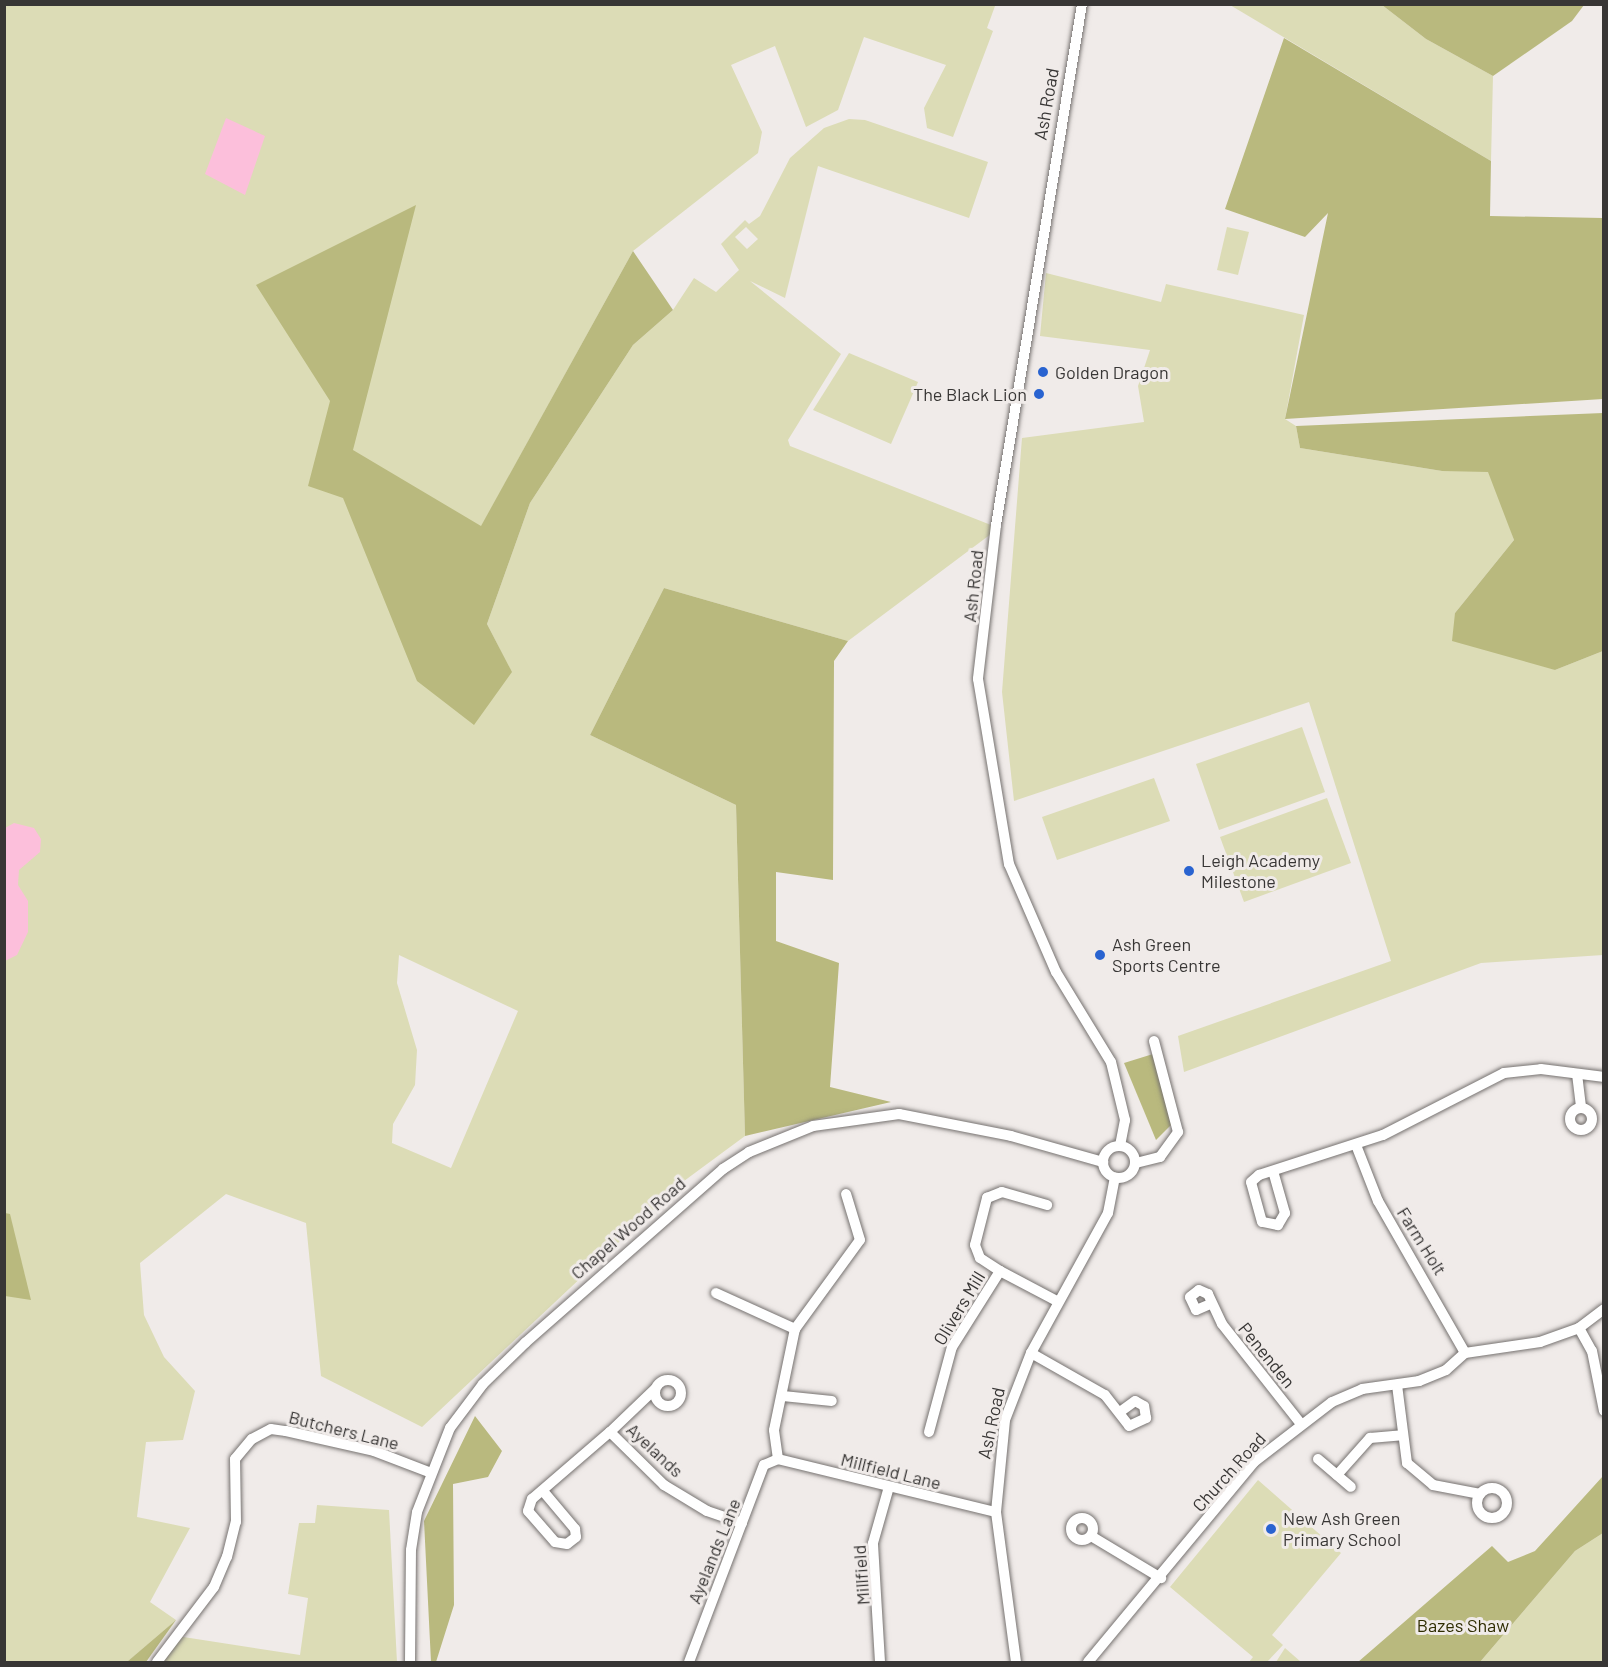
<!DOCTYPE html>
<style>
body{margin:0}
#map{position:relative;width:1608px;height:1667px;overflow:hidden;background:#f0ebe9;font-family:Barlow,sans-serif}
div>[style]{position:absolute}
.green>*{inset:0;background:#dcdcb6}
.forest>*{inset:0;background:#b9b97e}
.water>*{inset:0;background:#fcbfdb}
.roads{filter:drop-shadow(0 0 2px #767270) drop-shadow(0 0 2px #767270)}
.minor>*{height:10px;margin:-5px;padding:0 5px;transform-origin:5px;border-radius:5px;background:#fff}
.minor>.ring{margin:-5px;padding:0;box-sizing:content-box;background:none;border:10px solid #fff;border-radius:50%}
.dots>*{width:16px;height:16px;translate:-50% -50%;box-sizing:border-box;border:3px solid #f0ebe9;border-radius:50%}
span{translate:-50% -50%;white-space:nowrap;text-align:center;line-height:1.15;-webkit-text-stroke:6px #f0ebe9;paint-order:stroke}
.street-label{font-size:18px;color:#383635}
.poi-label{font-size:18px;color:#383635}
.left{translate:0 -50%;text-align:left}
.right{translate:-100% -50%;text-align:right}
.park-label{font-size:18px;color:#2e2c00}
.frame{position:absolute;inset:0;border:6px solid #383635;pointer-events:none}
</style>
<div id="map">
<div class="green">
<i style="clip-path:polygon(evenodd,5px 5px,995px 6px,987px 28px,993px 31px,953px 137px,927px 128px,924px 108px,946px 65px,864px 37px,838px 110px,806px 127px,775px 46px,731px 65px,762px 132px,758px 153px,633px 251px,444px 594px,510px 669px,487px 624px,530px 503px,633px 345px,673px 310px,694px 278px,716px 292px,739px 270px,721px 244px,745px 220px,749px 224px,760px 216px,790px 158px,824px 128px,849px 119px,865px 120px,988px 162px,969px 218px,818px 166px,785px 298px,750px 281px,841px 354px,788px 440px,790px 446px,991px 525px,991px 534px,848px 641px,664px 588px,590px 735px,736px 805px,745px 1136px,684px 1181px,422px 1427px,321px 1376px,306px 1223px,226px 1194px,140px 1263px,144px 1315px,164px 1357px,195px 1391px,183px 1440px,146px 1442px,137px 1517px,190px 1528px,150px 1602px,176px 1620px,127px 1662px,5px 1662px,5px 5px,746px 227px,758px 239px,747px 249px,735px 237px,746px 227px,5px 5px,399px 955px,518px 1011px,451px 1168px,392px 1143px,393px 1124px,415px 1085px,417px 1050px,397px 983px,399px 955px)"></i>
<i style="clip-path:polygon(1230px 5px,1382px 5px,1426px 39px,1493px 76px,1491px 161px)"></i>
<i style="clip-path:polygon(1227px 227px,1249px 232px,1238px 275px,1217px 270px)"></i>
<i style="clip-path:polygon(1046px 273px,1161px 302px,1166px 284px,1304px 315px,1285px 419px,1296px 426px,1300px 448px,1442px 471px,1488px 471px,1494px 479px,1514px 540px,1455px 613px,1555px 670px,1603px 651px,1603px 955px,1481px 963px,1184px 1072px,1178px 1036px,1391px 961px,1309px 702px,1014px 801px,1002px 692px,1022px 438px,1144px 422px,1138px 386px,1150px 350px,1040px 336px)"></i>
<i style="clip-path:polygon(849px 353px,918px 382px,891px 444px,813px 410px)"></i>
<i style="clip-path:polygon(1302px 727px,1325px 792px,1219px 830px,1196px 764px)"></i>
<i style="clip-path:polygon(1154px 778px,1170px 821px,1057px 860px,1042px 817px)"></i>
<i style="clip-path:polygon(1327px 798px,1351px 863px,1244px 902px,1220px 837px)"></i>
<i style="clip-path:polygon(1258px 1480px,1341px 1553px,1272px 1635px,1283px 1645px,1267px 1662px,1249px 1662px,1253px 1657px,1170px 1587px)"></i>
<i style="clip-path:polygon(317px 1505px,389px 1510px,397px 1662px,160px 1662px,177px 1636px,300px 1655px,308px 1598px,288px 1594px,299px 1523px,315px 1523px)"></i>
<i style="clip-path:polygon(1603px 1533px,1603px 1662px,1480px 1662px,1575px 1551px)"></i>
<i style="clip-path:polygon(1285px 1648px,1301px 1662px,1276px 1662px)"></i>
</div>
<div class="forest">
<i style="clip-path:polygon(1584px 5px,1572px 21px,1493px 76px,1426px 39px,1382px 5px)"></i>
<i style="clip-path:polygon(1284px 38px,1491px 161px,1490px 216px,1603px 218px,1603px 399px,1285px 419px,1328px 213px,1305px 237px,1225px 209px)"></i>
<i style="clip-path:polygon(416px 205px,353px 450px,481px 526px,633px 251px,673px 310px,633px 345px,530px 503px,487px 624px,512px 672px,474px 725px,417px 681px,343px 498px,308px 486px,330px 401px,256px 285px)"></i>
<i style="clip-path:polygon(1603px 413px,1603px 651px,1555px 670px,1452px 641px,1455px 613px,1514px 540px,1488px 472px,1442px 471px,1300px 448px,1296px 426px)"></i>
<i style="clip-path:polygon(664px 588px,848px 641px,834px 661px,833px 880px,776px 872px,776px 941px,839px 963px,830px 1087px,891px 1102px,745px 1136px,736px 805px,590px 735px)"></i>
<i style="clip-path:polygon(1153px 1054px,1172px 1124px,1156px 1140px,1124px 1063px)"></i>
<i style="clip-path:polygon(5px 1213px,10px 1214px,31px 1300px,5px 1296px)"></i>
<i style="clip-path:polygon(475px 1416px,502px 1451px,488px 1477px,453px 1484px,454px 1605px,436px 1662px,431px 1662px,424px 1521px)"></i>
<i style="clip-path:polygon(1603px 1476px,1603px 1533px,1575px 1551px,1480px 1662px,1358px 1662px,1492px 1546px,1508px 1562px,1535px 1551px)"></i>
<i style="clip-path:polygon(176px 1620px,146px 1662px,127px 1662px,128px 1661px)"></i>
</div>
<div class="water">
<i style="clip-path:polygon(226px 118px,265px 136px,245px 195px,205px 174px)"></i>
<i style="clip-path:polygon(14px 823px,34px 828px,41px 839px,40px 852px,19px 870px,18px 885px,28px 901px,28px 932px,17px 955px,5px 961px,5px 828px)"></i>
</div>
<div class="roads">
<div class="minor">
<i style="left:1082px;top:4px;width:528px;rotate:99.37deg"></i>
<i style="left:996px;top:525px;width:155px;rotate:96.7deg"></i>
<i style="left:978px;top:679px;width:188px;rotate:80.5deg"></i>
<i style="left:1009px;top:864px;width:118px;rotate:66.5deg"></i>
<i style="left:1056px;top:972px;width:105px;rotate:58.6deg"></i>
<i style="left:1111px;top:1062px;width:60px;rotate:76.4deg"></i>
<i style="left:1125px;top:1120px;width:26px;rotate:101deg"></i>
<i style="left:1577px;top:1074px;width:33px;rotate:83deg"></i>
<i class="ring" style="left:1570px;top:1108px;width:12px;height:12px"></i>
<i style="left:1356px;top:1145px;width:60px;rotate:68.6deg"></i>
<i style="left:1378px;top:1201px;width:175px;rotate:60.2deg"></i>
<i class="ring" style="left:1103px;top:1146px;width:22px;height:22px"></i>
<i style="left:1136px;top:1163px;width:25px;rotate:-14deg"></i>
<i style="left:1160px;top:1157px;width:31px;rotate:-54deg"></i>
<i style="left:1178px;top:1132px;width:94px;rotate:-104.8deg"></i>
<i style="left:1273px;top:1171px;width:44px;rotate:74.1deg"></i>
<i style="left:1285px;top:1213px;width:14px;rotate:120deg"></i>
<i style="left:1278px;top:1225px;width:16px;rotate:-169deg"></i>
<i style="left:1262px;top:1222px;width:41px;rotate:-105.4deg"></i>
<i style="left:1251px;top:1182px;width:11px;rotate:-41deg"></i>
<i style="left:1259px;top:1175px;width:130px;rotate:-17.9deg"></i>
<i style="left:1383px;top:1135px;width:136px;rotate:-27.1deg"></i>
<i style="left:1504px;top:1073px;width:37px;rotate:-6deg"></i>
<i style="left:1541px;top:1069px;width:64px;rotate:7.2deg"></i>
<i style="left:1000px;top:1271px;width:24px;rotate:-147deg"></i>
<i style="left:980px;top:1258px;width:14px;rotate:-111deg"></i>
<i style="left:975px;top:1245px;width:49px;rotate:-75.7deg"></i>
<i style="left:987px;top:1198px;width:16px;rotate:-22deg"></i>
<i style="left:1002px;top:1192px;width:47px;rotate:16.1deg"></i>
<i style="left:716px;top:1293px;width:87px;rotate:24.5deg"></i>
<i style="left:1208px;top:1305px;width:13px;rotate:157deg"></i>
<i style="left:1196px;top:1310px;width:14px;rotate:-115deg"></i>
<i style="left:1190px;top:1297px;width:11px;rotate:-38deg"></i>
<i style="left:1199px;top:1290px;width:10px;rotate:24deg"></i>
<i style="left:1208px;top:1294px;width:33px;rotate:65deg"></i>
<i style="left:1222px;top:1324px;width:127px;rotate:51.7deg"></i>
<i style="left:1579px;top:1328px;width:26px;rotate:61deg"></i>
<i style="left:1592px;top:1351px;width:61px;rotate:78.7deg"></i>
<i style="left:1031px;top:1353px;width:85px;rotate:29.6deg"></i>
<i style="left:1105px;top:1395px;width:39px;rotate:52deg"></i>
<i style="left:1129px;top:1426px;width:19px;rotate:-25deg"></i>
<i style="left:1146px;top:1418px;width:12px;rotate:-99deg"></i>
<i style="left:1144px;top:1406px;width:10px;rotate:-151deg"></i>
<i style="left:1135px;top:1401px;width:17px;rotate:144deg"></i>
<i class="ring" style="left:655px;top:1380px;width:16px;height:16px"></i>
<i style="left:1397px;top:1385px;width:79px;rotate:82.7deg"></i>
<i style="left:1407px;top:1463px;width:34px;rotate:40deg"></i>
<i style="left:1433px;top:1485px;width:48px;rotate:10.8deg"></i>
<i style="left:783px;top:1396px;width:49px;rotate:5.8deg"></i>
<i style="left:610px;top:1432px;width:62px;rotate:-43.7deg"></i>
<i style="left:929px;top:1432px;width:88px;rotate:-74.9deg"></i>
<i style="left:952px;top:1347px;width:90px;rotate:-57.7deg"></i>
<i style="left:1000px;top:1271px;width:64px;rotate:27.8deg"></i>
<i style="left:778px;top:1459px;width:29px;rotate:-98deg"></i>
<i style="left:774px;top:1430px;width:103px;rotate:-78.3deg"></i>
<i style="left:795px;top:1329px;width:110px;rotate:-53.9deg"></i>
<i style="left:860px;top:1240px;width:48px;rotate:-106.9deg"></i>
<i style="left:778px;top:1459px;width:224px;rotate:13.7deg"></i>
<i style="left:1318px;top:1459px;width:43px;rotate:40.3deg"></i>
<i style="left:1337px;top:1475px;width:50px;rotate:-48.3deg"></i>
<i style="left:1370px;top:1438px;width:32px;rotate:-5deg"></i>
<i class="ring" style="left:1477px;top:1488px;width:20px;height:20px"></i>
<i style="left:543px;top:1491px;width:50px;rotate:49.9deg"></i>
<i style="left:575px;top:1529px;width:8px;rotate:83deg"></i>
<i style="left:576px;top:1537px;width:11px;rotate:142deg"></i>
<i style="left:567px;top:1544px;width:12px;rotate:-171deg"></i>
<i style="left:555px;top:1542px;width:41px;rotate:-131.1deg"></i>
<i style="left:528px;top:1511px;width:13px;rotate:-72deg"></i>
<i style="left:532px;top:1499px;width:103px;rotate:-40.7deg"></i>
<i style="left:610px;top:1432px;width:76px;rotate:44.5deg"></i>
<i style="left:664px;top:1485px;width:50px;rotate:31.2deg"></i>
<i style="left:707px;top:1511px;width:37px;rotate:19deg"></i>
<i class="ring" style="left:1071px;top:1518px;width:12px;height:12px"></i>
<i style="left:1091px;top:1536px;width:82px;rotate:31deg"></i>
<i style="left:157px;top:1662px;width:94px;rotate:-52.8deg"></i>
<i style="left:214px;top:1587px;width:33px;rotate:-67deg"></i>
<i style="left:227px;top:1557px;width:36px;rotate:-76deg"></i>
<i style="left:236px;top:1522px;width:63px;rotate:-90.9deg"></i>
<i style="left:235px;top:1459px;width:26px;rotate:-50deg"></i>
<i style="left:252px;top:1439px;width:21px;rotate:-28deg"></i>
<i style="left:271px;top:1429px;width:15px;rotate:8deg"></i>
<i style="left:286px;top:1431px;width:90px;rotate:12.8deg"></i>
<i style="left:374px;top:1451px;width:59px;rotate:20.9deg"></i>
<i style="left:410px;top:1662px;width:112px;rotate:-89.5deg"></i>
<i style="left:411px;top:1550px;width:38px;rotate:-81deg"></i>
<i style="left:417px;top:1512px;width:90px;rotate:-68.6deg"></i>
<i style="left:450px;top:1428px;width:55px;rotate:-53.1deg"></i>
<i style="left:483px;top:1384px;width:59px;rotate:-44.3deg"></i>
<i style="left:525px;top:1343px;width:264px;rotate:-41.3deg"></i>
<i style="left:723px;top:1169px;width:31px;rotate:-33deg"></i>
<i style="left:749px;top:1152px;width:69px;rotate:-22.1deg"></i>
<i style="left:813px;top:1126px;width:87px;rotate:-7.9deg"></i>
<i style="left:899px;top:1114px;width:114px;rotate:11.1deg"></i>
<i style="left:1011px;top:1136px;width:96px;rotate:15.8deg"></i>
<i style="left:689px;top:1662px;width:211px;rotate:-69.2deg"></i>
<i style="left:764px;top:1465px;width:15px;rotate:-23deg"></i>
<i style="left:880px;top:1662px;width:119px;rotate:-93.4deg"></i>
<i style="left:873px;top:1543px;width:58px;rotate:-74.1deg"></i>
<i style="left:1016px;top:1662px;width:151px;rotate:-97.6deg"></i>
<i style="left:996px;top:1512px;width:92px;rotate:-84.4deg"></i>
<i style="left:1005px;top:1420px;width:72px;rotate:-68.8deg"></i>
<i style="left:1031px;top:1353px;width:160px;rotate:-61.2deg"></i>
<i style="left:1108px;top:1213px;width:36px;rotate:-79deg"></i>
<i style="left:1088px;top:1662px;width:260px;rotate:-50.3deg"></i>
<i style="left:1254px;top:1462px;width:98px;rotate:-37.6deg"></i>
<i style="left:1332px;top:1402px;width:33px;rotate:-23deg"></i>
<i style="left:1362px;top:1389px;width:58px;rotate:-8deg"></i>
<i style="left:1419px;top:1381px;width:29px;rotate:-22deg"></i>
<i style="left:1446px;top:1370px;width:25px;rotate:-42deg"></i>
<i style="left:1465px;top:1353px;width:76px;rotate:-8.3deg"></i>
<i style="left:1540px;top:1342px;width:41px;rotate:-19.7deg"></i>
<i style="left:1579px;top:1328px;width:31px;rotate:-37deg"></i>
</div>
</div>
<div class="dots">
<i style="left:1043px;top:372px;background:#2963d0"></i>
<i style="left:1039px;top:394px;background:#2963d0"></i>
<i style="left:1189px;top:871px;background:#2963d0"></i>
<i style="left:1100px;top:955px;background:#2963d0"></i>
<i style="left:1271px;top:1529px;background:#2963d0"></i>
</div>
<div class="street-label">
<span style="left:1046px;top:104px;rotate:-80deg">Ash Road</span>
<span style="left:973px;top:586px;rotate:-84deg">Ash Road</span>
<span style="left:628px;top:1228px;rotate:-41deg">Chapel Wood Road</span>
<span style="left:1422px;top:1241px;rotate:58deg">Farm Holt</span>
<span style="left:959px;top:1308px;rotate:-59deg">Olivers Mill</span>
<span style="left:1267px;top:1355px;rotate:51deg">Penenden</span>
<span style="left:991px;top:1423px;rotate:-78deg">Ash Road</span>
<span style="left:344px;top:1430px;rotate:14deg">Butchers Lane</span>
<span style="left:655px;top:1450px;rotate:43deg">Ayelands</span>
<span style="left:891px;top:1471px;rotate:14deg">Millfield Lane</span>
<span style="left:1229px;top:1472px;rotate:-48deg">Church Road</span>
<span style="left:714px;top:1551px;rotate:-68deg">Ayelands Lane</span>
<span style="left:861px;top:1575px;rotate:-94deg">Millfield</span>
</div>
<div class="poi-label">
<span class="left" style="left:1055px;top:372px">Golden Dragon</span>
<span class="right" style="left:1027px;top:394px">The Black Lion</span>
<span class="left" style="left:1201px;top:871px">Leigh Academy<br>Milestone</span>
<span class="left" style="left:1112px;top:955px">Ash Green<br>Sports Centre</span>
<span class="left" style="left:1283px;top:1529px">New Ash Green<br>Primary School</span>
</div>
<div class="park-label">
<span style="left:1463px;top:1625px">Bazes Shaw</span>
</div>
<div class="frame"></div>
</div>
